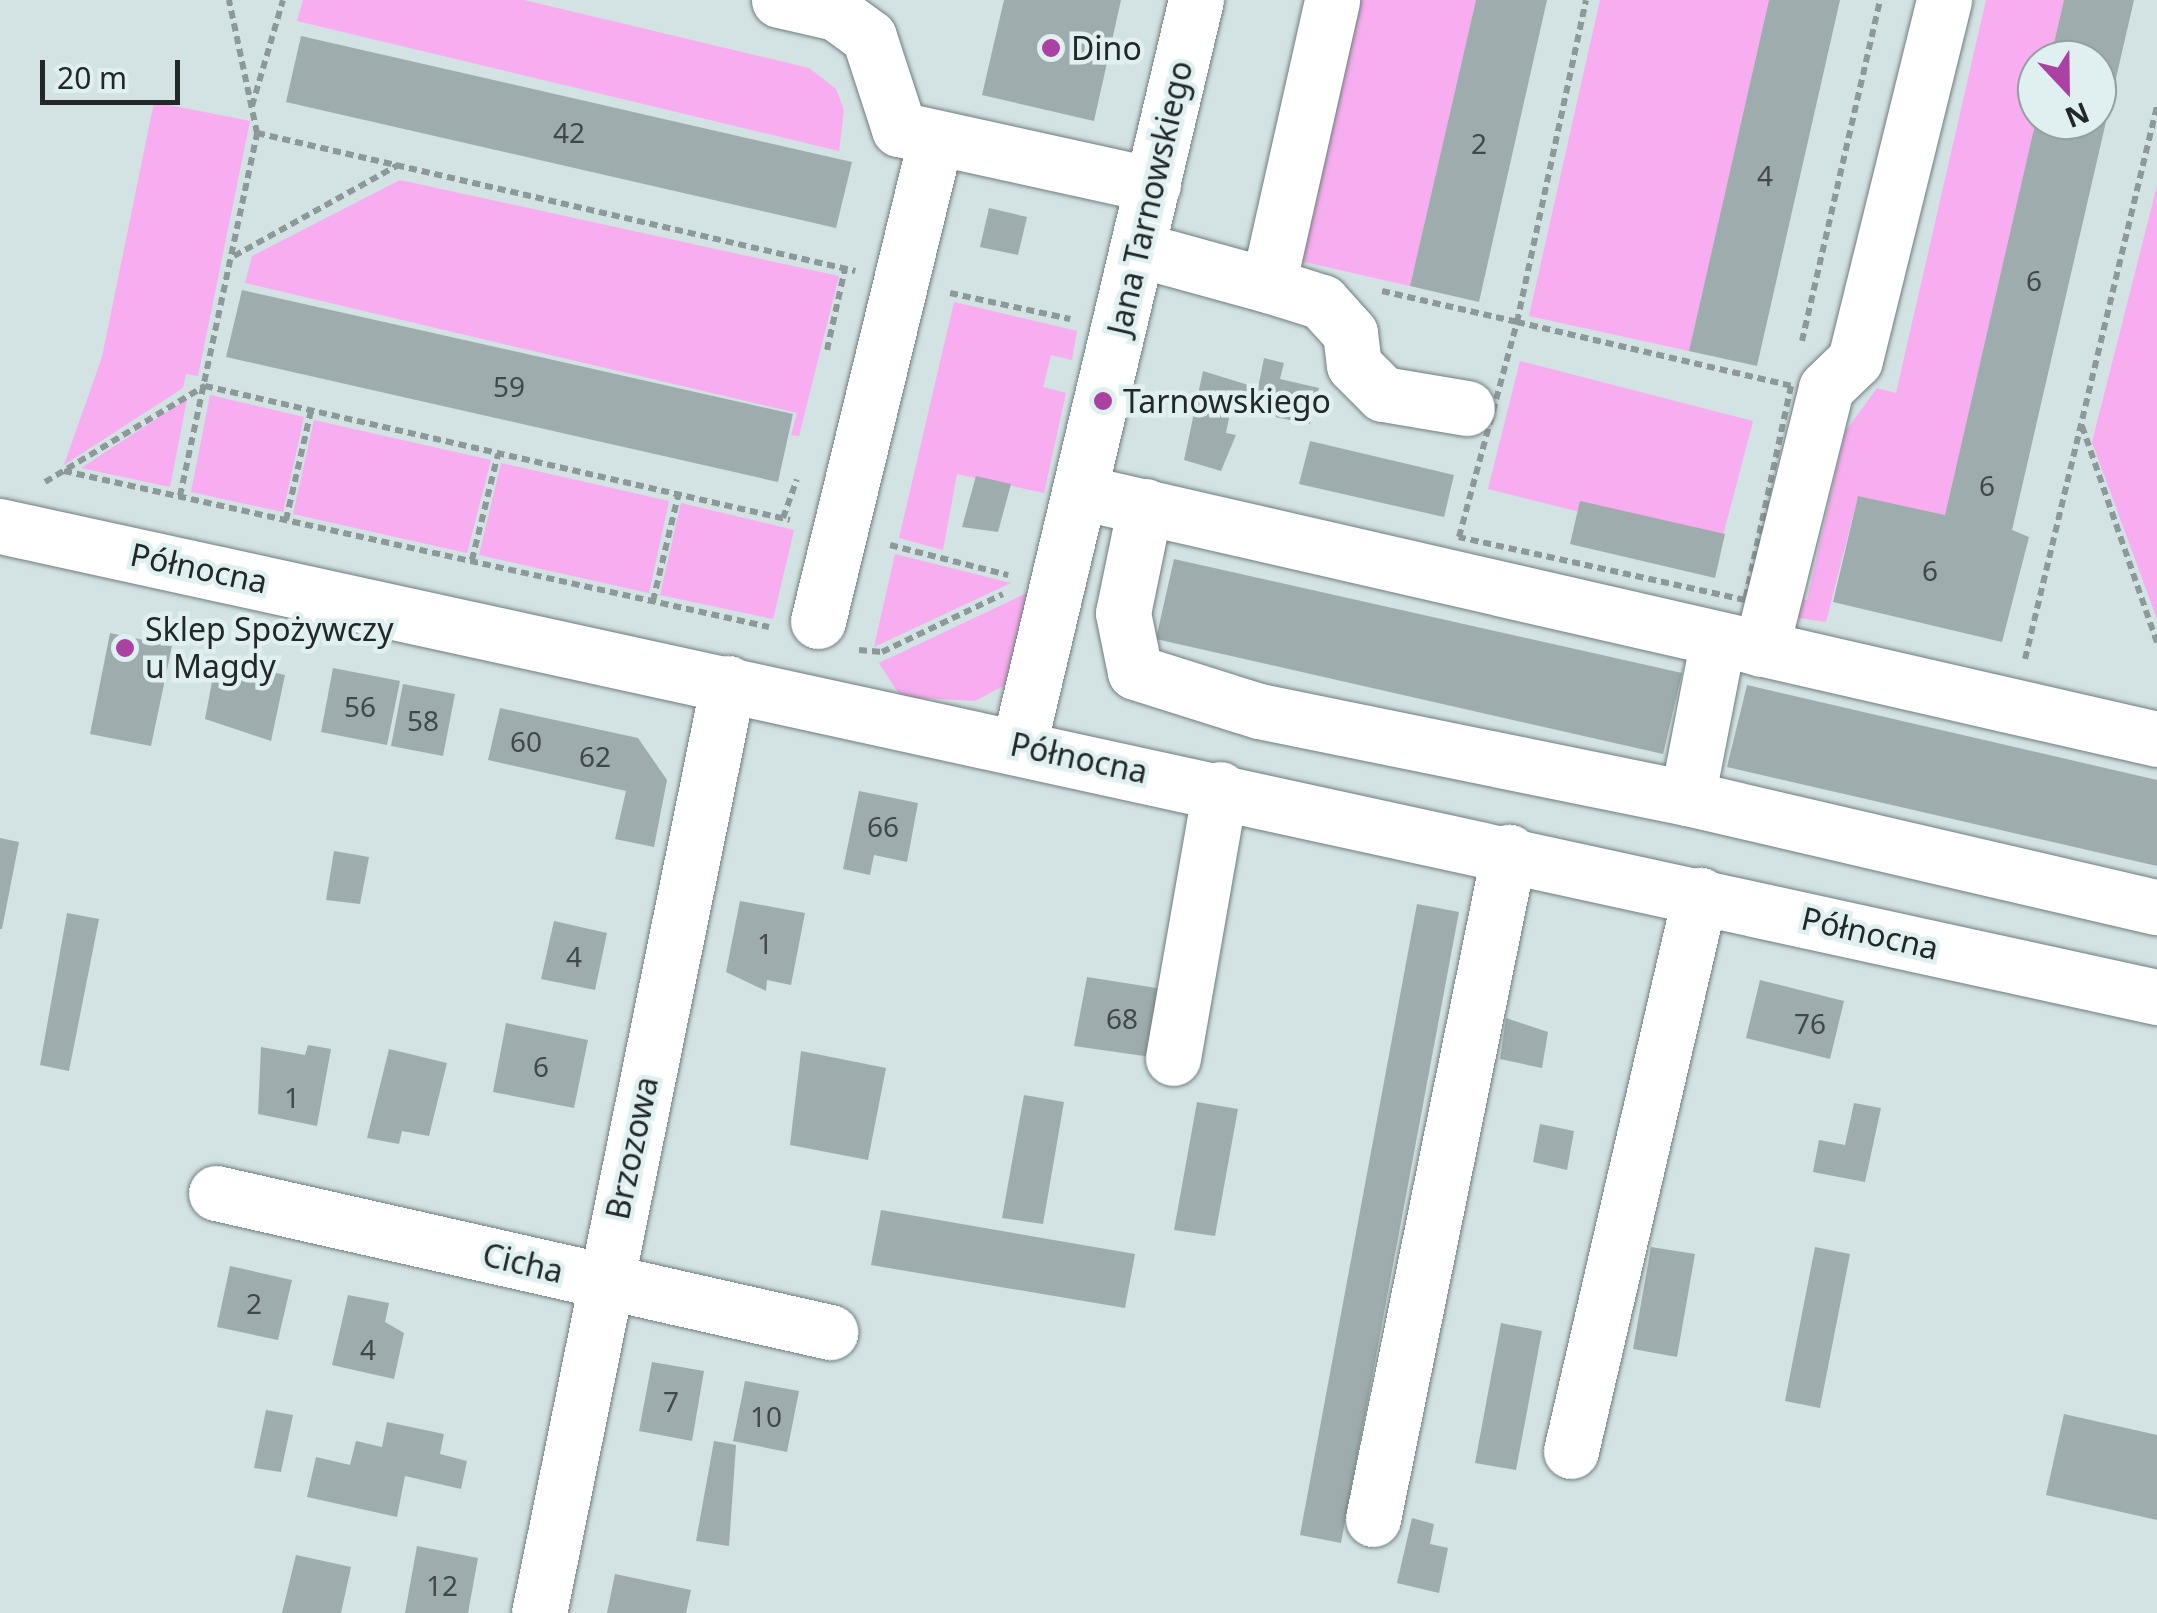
<!DOCTYPE html>
<meta charset="utf-8">
<style>
body{margin:0}
#map{position:relative;width:2157px;height:1613px;overflow:hidden;background:#d3e2e3;font-family:"Noto Sans",sans-serif}
div>[style]{position:absolute}
.green>*{inset:0;background:#f7adef}
.building>*{inset:0;background:#9eacad}
.path>*{height:6px;margin-top:-3px;transform-origin:0;background:repeating-linear-gradient(90deg,#8d9899 0 8px,transparent 0 13px)}
.roads{filter:drop-shadow(0 0 2px #707d7e) drop-shadow(0 0 2px #707d7e)}
.minor>*{height:55px;margin:-27.5px;padding:0 27.5px;transform-origin:27.5px;border-radius:27.5px;background:#fff}
.dots>*{width:28px;height:28px;translate:-50% -50%;box-sizing:border-box;border:5px solid #e0eff0;border-radius:50%}
span{translate:-50% -50%;white-space:nowrap;text-align:center;line-height:1.15;-webkit-text-stroke:9px #e0eff0;paint-order:stroke}
.number-label{font-size:28px;color:#414849}
.number-label span{-webkit-text-stroke-width:0}
.poi-label{font-size:32px;color:#222728}
.left{translate:0 -50%;text-align:left}
.street-label{font-size:32px;color:#222728}
.north{position:absolute;left:2017px;top:40px;width:100px;height:100px;box-sizing:border-box;background:#e0eff0;border:2px solid #949fa0;border-radius:50%;rotate:158deg;font-size:28px;font-weight:700;line-height:40px;text-align:center;color:#222728}
.north::after{content:'';display:block;margin:auto;width:35px;height:45px;background:#aa41a3;clip-path:polygon(50% 0,100% 100%,50% 72%,0 100%)}
.scale{position:absolute;left:40px;top:60px;width:140px;height:45px;box-sizing:border-box;border:5px solid #222728;border-top:0;padding-left:12px;font-size:30px;line-height:35px;white-space:nowrap;color:#222728;-webkit-text-stroke:8px #e0eff0;paint-order:stroke}
</style>
<div id="map">
<div class="green">
<i style="clip-path:polygon(303px 0,524px 0,809px 68px,836px 89px,844px 110px,839px 151px,297px 21px)"></i>
<i style="clip-path:polygon(1353px 0,1476px 0,1410px 286px,1296px 260px)"></i>
<i style="clip-path:polygon(1600px 0,1769px 0,1689px 351px,1529px 316px)"></i>
<i style="clip-path:polygon(1986px 0,2064px 0,2050px 60px,2037px 60px,2037px 116px,1945px 515px,1858px 496px,1826px 622px,1786px 616px,1790px 598px,1807px 600px,1845px 432px,1877px 388px,1896px 393px)"></i>
<i style="clip-path:polygon(154px 102px,250px 121px,198px 376px,186px 374px,183px 388px,64px 465px,102px 357px)"></i>
<i style="clip-path:polygon(400px 180px,839px 276px,799px 436px,791px 435px,797px 413px,245px 283px,252px 256px)"></i>
<i style="clip-path:polygon(2157px 186px,2157px 619px,2092px 442px)"></i>
<i style="clip-path:polygon(954px 302px,1077px 331px,1072px 360px,1051px 355px,1043px 387px,1066px 393px,1044px 493px,957px 474px,943px 550px,899px 538px)"></i>
<i style="clip-path:polygon(1520px 361px,1753px 421px,1720px 547px,1488px 489px)"></i>
<i style="clip-path:polygon(210px 395px,304px 417px,283px 512px,191px 492px)"></i>
<i style="clip-path:polygon(187px 399px,170px 487px,81px 468px)"></i>
<i style="clip-path:polygon(314px 420px,491px 460px,467px 553px,293px 514px)"></i>
<i style="clip-path:polygon(501px 463px,669px 501px,649px 593px,479px 555px)"></i>
<i style="clip-path:polygon(681px 503px,794px 530px,773px 619px,660px 595px)"></i>
<i style="clip-path:polygon(895px 554px,1011px 583px,874px 647px)"></i>
<i style="clip-path:polygon(1031px 591px,1005px 685px,975px 701px,901px 697px,879px 663px)"></i>
</div>
<div class="building">
<i style="clip-path:polygon(1004px 0,1121px 0,1094px 121px,982px 95px)"></i>
<i style="clip-path:polygon(1476px 0,1547px 0,1479px 302px,1410px 286px)"></i>
<i style="clip-path:polygon(1769px 0,1840px 0,1757px 366px,1689px 351px)"></i>
<i style="clip-path:polygon(2064px 0,2134px 0,2012px 530px,2029px 537px,2002px 642px,1833px 602px,1858px 496px,1945px 515px,2036px 120px,2097px 120px,2097px 60px,2050px 60px)"></i>
<i style="clip-path:polygon(301px 36px,852px 162px,836px 228px,286px 102px)"></i>
<i style="clip-path:polygon(989px 208px,1027px 217px,1018px 255px,980px 247px)"></i>
<i style="clip-path:polygon(242px 290px,793px 414px,778px 482px,226px 357px)"></i>
<i style="clip-path:polygon(1264px 358px,1284px 363px,1280px 379px,1319px 388px,1310px 424px,1231px 408px,1226px 433px,1236px 435px,1221px 471px,1184px 460px,1203px 371px,1258px 388px)"></i>
<i style="clip-path:polygon(1310px 441px,1454px 475px,1444px 517px,1299px 484px)"></i>
<i style="clip-path:polygon(976px 476px,1011px 484px,998px 532px,962px 527px)"></i>
<i style="clip-path:polygon(1580px 501px,1725px 534px,1715px 578px,1570px 544px)"></i>
<i style="clip-path:polygon(1174px 559px,1682px 673px,1663px 754px,1156px 639px)"></i>
<i style="clip-path:polygon(110px 633px,172px 646px,151px 746px,90px 734px)"></i>
<i style="clip-path:polygon(240px 665px,285px 675px,271px 741px,205px 719px,214px 671px,237px 677px)"></i>
<i style="clip-path:polygon(333px 668px,400px 681px,387px 745px,321px 732px)"></i>
<i style="clip-path:polygon(403px 684px,455px 694px,443px 756px,391px 746px)"></i>
<i style="clip-path:polygon(1747px 685px,2157px 780px,2157px 866px,1727px 767px)"></i>
<i style="clip-path:polygon(500px 708px,638px 738px,667px 780px,654px 847px,615px 839px,626px 791px,488px 760px)"></i>
<i style="clip-path:polygon(859px 791px,918px 803px,907px 862px,874px 855px,870px 875px,843px 869px)"></i>
<i style="clip-path:polygon(0 838px,19px 842px,2px 929px,0 929px)"></i>
<i style="clip-path:polygon(334px 851px,369px 857px,360px 904px,326px 900px)"></i>
<i style="clip-path:polygon(740px 901px,805px 913px,791px 985px,767px 980px,766px 991px,726px 972px)"></i>
<i style="clip-path:polygon(1417px 904px,1459px 912px,1341px 1543px,1300px 1535px)"></i>
<i style="clip-path:polygon(67px 913px,99px 919px,69px 1071px,40px 1065px)"></i>
<i style="clip-path:polygon(554px 921px,607px 933px,595px 990px,541px 979px)"></i>
<i style="clip-path:polygon(1087px 977px,1169px 990px,1158px 1058px,1074px 1046px)"></i>
<i style="clip-path:polygon(1760px 980px,1844px 1001px,1830px 1059px,1746px 1038px)"></i>
<i style="clip-path:polygon(1506px 1018px,1548px 1032px,1542px 1068px,1500px 1059px)"></i>
<i style="clip-path:polygon(506px 1023px,588px 1040px,574px 1108px,493px 1092px)"></i>
<i style="clip-path:polygon(308px 1045px,331px 1049px,317px 1126px,258px 1114px,261px 1047px,305px 1055px)"></i>
<i style="clip-path:polygon(389px 1049px,447px 1063px,429px 1136px,402px 1131px,399px 1144px,367px 1138px)"></i>
<i style="clip-path:polygon(801px 1051px,886px 1068px,868px 1160px,790px 1145px)"></i>
<i style="clip-path:polygon(1024px 1095px,1064px 1102px,1043px 1224px,1002px 1218px)"></i>
<i style="clip-path:polygon(1197px 1102px,1238px 1109px,1215px 1236px,1174px 1230px)"></i>
<i style="clip-path:polygon(1854px 1103px,1881px 1108px,1865px 1182px,1813px 1172px,1819px 1140px,1845px 1145px)"></i>
<i style="clip-path:polygon(1540px 1124px,1574px 1131px,1567px 1170px,1533px 1162px)"></i>
<i style="clip-path:polygon(881px 1210px,1135px 1254px,1125px 1308px,871px 1265px)"></i>
<i style="clip-path:polygon(1651px 1247px,1695px 1254px,1677px 1357px,1633px 1349px)"></i>
<i style="clip-path:polygon(1815px 1247px,1850px 1254px,1820px 1408px,1785px 1401px)"></i>
<i style="clip-path:polygon(230px 1266px,292px 1280px,278px 1340px,217px 1327px)"></i>
<i style="clip-path:polygon(348px 1295px,389px 1303px,385px 1322px,404px 1333px,394px 1379px,332px 1365px)"></i>
<i style="clip-path:polygon(1501px 1323px,1542px 1331px,1516px 1470px,1475px 1463px)"></i>
<i style="clip-path:polygon(652px 1362px,704px 1371px,692px 1441px,639px 1431px)"></i>
<i style="clip-path:polygon(745px 1381px,799px 1391px,787px 1452px,733px 1441px)"></i>
<i style="clip-path:polygon(266px 1410px,293px 1415px,281px 1472px,254px 1468px)"></i>
<i style="clip-path:polygon(2064px 1414px,2157px 1435px,2157px 1520px,2046px 1495px)"></i>
<i style="clip-path:polygon(387px 1422px,444px 1434px,440px 1454px,467px 1461px,461px 1489px,405px 1476px,397px 1517px,307px 1497px,316px 1457px,350px 1465px,356px 1441px,382px 1447px)"></i>
<i style="clip-path:polygon(714px 1441px,736px 1445px,729px 1546px,696px 1541px)"></i>
<i style="clip-path:polygon(1412px 1518px,1434px 1524px,1430px 1544px,1448px 1548px,1439px 1593px,1397px 1583px)"></i>
<i style="clip-path:polygon(417px 1546px,478px 1558px,468px 1613px,405px 1613px)"></i>
<i style="clip-path:polygon(296px 1555px,351px 1567px,341px 1613px,282px 1613px)"></i>
<i style="clip-path:polygon(615px 1574px,691px 1590px,686px 1613px,607px 1613px)"></i>
</div>
<div class="path">
<i style="left:252px;top:106px;width:110px;rotate:-73.7deg"></i>
<i style="left:257px;top:133px;width:614px;rotate:12.99deg"></i>
<i style="left:234px;top:256px;width:188px;rotate:-29deg"></i>
<i style="left:1382px;top:291px;width:139px;rotate:12.9deg"></i>
<i style="left:1517px;top:322px;width:329px;rotate:-77.9deg"></i>
<i style="left:950px;top:293px;width:123px;rotate:12.2deg"></i>
<i style="left:1517px;top:322px;width:281px;rotate:13.1deg"></i>
<i style="left:1791px;top:386px;width:219px;rotate:102.1deg"></i>
<i style="left:1745px;top:600px;width:293px;rotate:-167.6deg"></i>
<i style="left:1459px;top:537px;width:223px;rotate:-74.9deg"></i>
<i style="left:1802px;top:341px;width:350px;rotate:-77.1deg"></i>
<i style="left:827px;top:350px;width:83px;rotate:-77.5deg"></i>
<i style="left:2082px;top:426px;width:229px;rotate:70.9deg"></i>
<i style="left:64px;top:471px;width:722px;rotate:12.48deg"></i>
<i style="left:45px;top:482px;width:187px;rotate:-31deg"></i>
<i style="left:205px;top:386px;width:600px;rotate:12.9deg"></i>
<i style="left:180px;top:496px;width:371px;rotate:-78deg"></i>
<i style="left:257px;top:133px;width:136px;rotate:-101.9deg"></i>
<i style="left:783px;top:518px;width:41px;rotate:-70.3deg"></i>
<i style="left:286px;top:520px;width:112px;rotate:-77.1deg"></i>
<i style="left:890px;top:545px;width:122px;rotate:14.3deg"></i>
<i style="left:472px;top:560px;width:109px;rotate:-76.2deg"></i>
<i style="left:653px;top:601px;width:108px;rotate:-76.6deg"></i>
<i style="left:859px;top:650px;width:23px;rotate:5deg"></i>
<i style="left:882px;top:652px;width:134px;rotate:-25.6deg"></i>
<i style="left:2025px;top:659px;width:569px;rotate:-76.57deg"></i>
</div>
<div class="roads">
<div class="minor">
<i style="left:779px;top:0;width:58px;rotate:12.8deg"></i>
<i style="left:836px;top:13px;width:41px;rotate:36deg"></i>
<i style="left:869px;top:37px;width:97px;rotate:71.9deg"></i>
<i style="left:899px;top:129px;width:260px;rotate:12.4deg"></i>
<i style="left:1137px;top:249px;width:136px;rotate:15.4deg"></i>
<i style="left:1268px;top:285px;width:292px;rotate:-77.3deg"></i>
<i style="left:1268px;top:285px;width:57px;rotate:17.5deg"></i>
<i style="left:1322px;top:302px;width:42px;rotate:47.9deg"></i>
<i style="left:1350px;top:333px;width:32px;rotate:83deg"></i>
<i style="left:1354px;top:365px;width:41px;rotate:45deg"></i>
<i style="left:1383px;top:394px;width:85px;rotate:9.5deg"></i>
<i style="left:1080px;top:492px;width:1105px;rotate:12.92deg"></i>
<i style="left:1145px;top:506px;width:109px;rotate:101.6deg"></i>
<i style="left:1123px;top:613px;width:60px;rotate:78.5deg"></i>
<i style="left:1135px;top:672px;width:130px;rotate:17.5deg"></i>
<i style="left:1259px;top:711px;width:437px;rotate:11.5deg"></i>
<i style="left:0;top:526px;width:2208px;rotate:12.32deg"></i>
<i style="left:818px;top:621px;width:497px;rotate:-76.3deg"></i>
<i style="left:1718px;top:639px;width:162px;rotate:101deg"></i>
<i style="left:1687px;top:798px;width:482px;rotate:13.1deg"></i>
<i style="left:1761px;top:649px;width:269px;rotate:-76deg"></i>
<i style="left:1826px;top:388px;width:40px;rotate:-44deg"></i>
<i style="left:1855px;top:360px;width:371px;rotate:-76.1deg"></i>
<i style="left:1019px;top:745px;width:766px;rotate:-76.64deg"></i>
<i style="left:1173px;top:1058px;width:273px;rotate:-80.1deg"></i>
<i style="left:216px;top:1193px;width:630px;rotate:12.76deg"></i>
<i style="left:1571px;top:1451px;width:571px;rotate:-76.94deg"></i>
<i style="left:1373px;top:1519px;width:681px;rotate:-78.48deg"></i>
<i style="left:539px;top:1613px;width:949px;rotate:-78.51deg"></i>
</div>
</div>
<div class="dots">
<i style="left:1051px;top:48px;background:#aa41a3"></i>
<i style="left:1103px;top:401px;background:#aa41a3"></i>
<i style="left:125px;top:648px;background:#aa41a3"></i>
</div>
<div class="number-label">
<span style="left:569px;top:132px">42</span>
<span style="left:1479px;top:143px">2</span>
<span style="left:1765px;top:175px">4</span>
<span style="left:2034px;top:280px">6</span>
<span style="left:509px;top:386px">59</span>
<span style="left:1987px;top:485px">6</span>
<span style="left:1930px;top:570px">6</span>
<span style="left:360px;top:706px">56</span>
<span style="left:423px;top:720px">58</span>
<span style="left:526px;top:741px">60</span>
<span style="left:595px;top:756px">62</span>
<span style="left:883px;top:826px">66</span>
<span style="left:765px;top:943px">1</span>
<span style="left:574px;top:956px">4</span>
<span style="left:1122px;top:1018px">68</span>
<span style="left:1810px;top:1023px">76</span>
<span style="left:541px;top:1066px">6</span>
<span style="left:292px;top:1097px">1</span>
<span style="left:254px;top:1303px">2</span>
<span style="left:368px;top:1349px">4</span>
<span style="left:671px;top:1401px">7</span>
<span style="left:766px;top:1416px">10</span>
<span style="left:442px;top:1585px">12</span>
</div>
<div class="poi-label">
<span class="left" style="left:1071px;top:48px">Dino</span>
<span class="left" style="left:1123px;top:401px">Tarnowskiego</span>
<span class="left" style="left:145px;top:648px">Sklep Spożywczy<br>u Magdy</span>
</div>
<div class="street-label">
<span style="left:1150px;top:198px;rotate:-77deg">Jana Tarnowskiego</span>
<span style="left:199px;top:568px;rotate:12deg">Północna</span>
<span style="left:1079px;top:758px;rotate:12deg">Północna</span>
<span style="left:1870px;top:933px;rotate:13deg">Północna</span>
<span style="left:632px;top:1148px;rotate:-78deg">Brzozowa</span>
<span style="left:523px;top:1263px;rotate:13deg">Cicha</span>
</div>
<div class="north">N</div>
<div class="scale">20 m</div>
</div>
